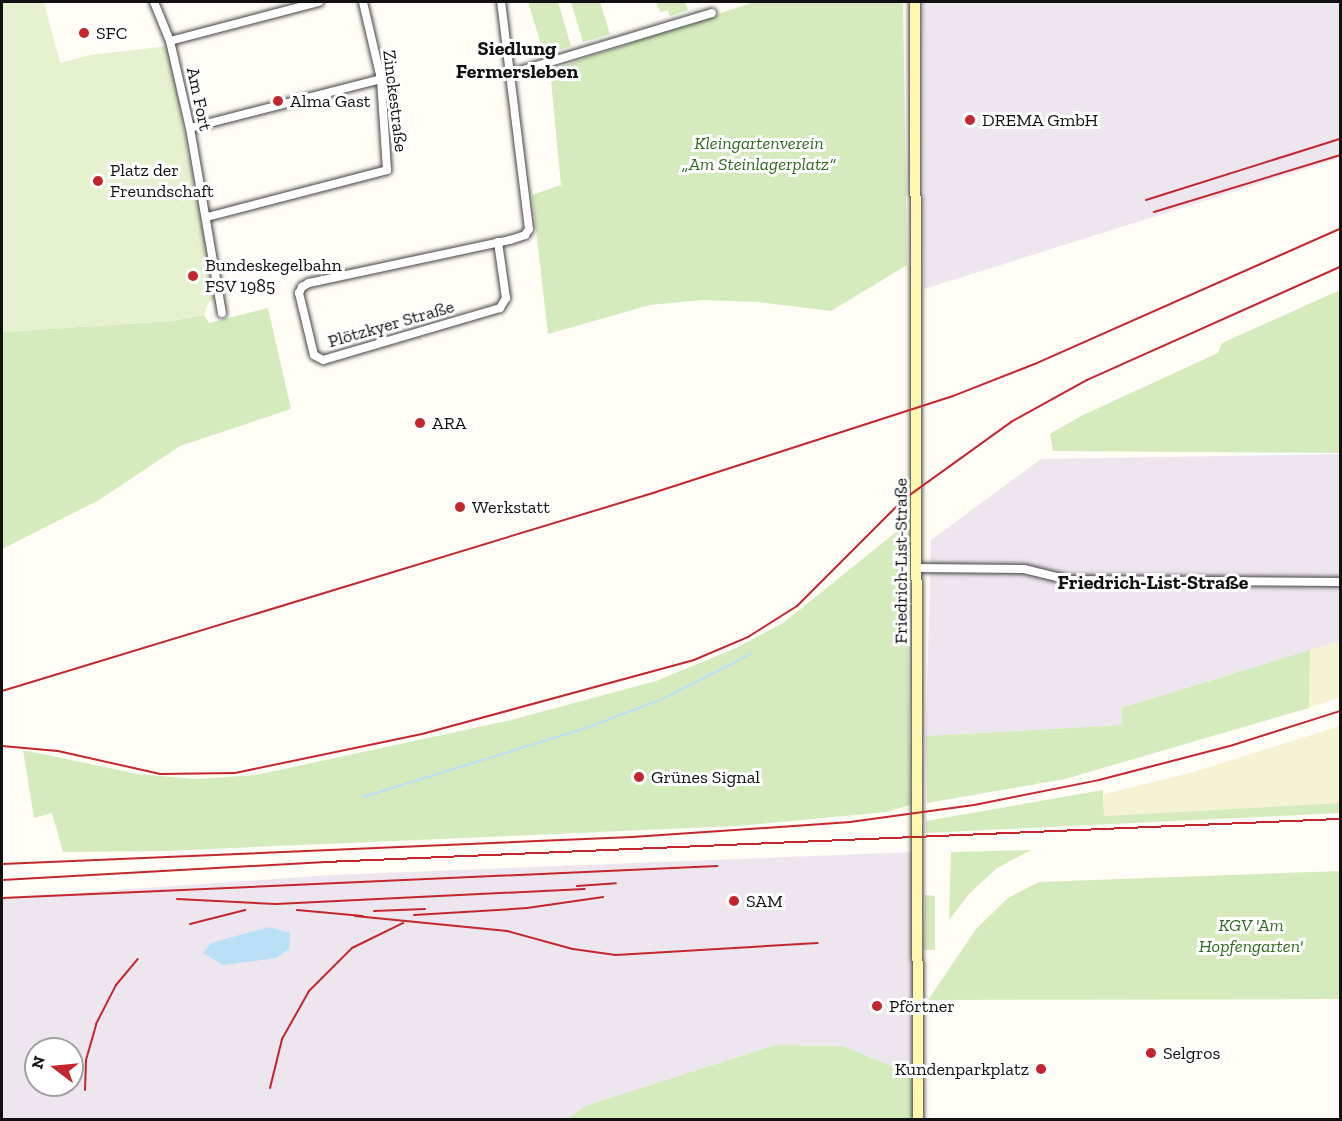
<!DOCTYPE html>
<meta charset="utf-8">
<style>
body{margin:0}
#map{position:relative;width:1342px;height:1121px;overflow:hidden;background:#fffdf5;font-family:"Zilla Slab",serif}
div>[style]{position:absolute}
.industrial>*{inset:0;background:#eee6ef}
.farmland>*{inset:0;background:#f6f3d4}
.green>*{inset:0;background:#d5ebbd}
.pitch>*{inset:0;background:#e6f2cf}
.water>*{inset:0;background:#b9e0f7}
.stream>*{height:2px;margin:-1px;padding:0 1px;transform-origin:1px;border-radius:1px;background:#b9e0f7}
.roads{filter:drop-shadow(0 0 2px #444) drop-shadow(0 0 2px #444)}
.street>*{height:8px;margin:-4px;padding:0 4px;transform-origin:4px;border-radius:4px;background:#fff}
.secondary>*{height:10px;margin:-5px;padding:0 5px;transform-origin:5px;border-radius:5px;background:#fff6b0}
.rail>*{height:2px;margin:-1px;padding:0 1px;transform-origin:1px;border-radius:1px;background:#c4262e}
.dots>*{width:16px;height:16px;translate:-50% -50%;box-sizing:border-box;border:3px solid #fff;border-radius:50%}
span{translate:-50% -50%;white-space:nowrap;text-align:center;line-height:1.15;-webkit-text-stroke:6px #fff;paint-order:stroke}
.poi-label{font-size:18px;color:#111}
.left{translate:0 -50%;text-align:left}
.right{translate:-100% -50%;text-align:right}
.street-label{font-size:18px;color:#111}
.park-label{font-size:18px;color:#2f6b1f;font-style:italic}
.neighbourhood-label{font-size:20px;color:#111;font-weight:700}
.frame{position:absolute;inset:0;border:3px solid #111;pointer-events:none}
.north{position:absolute;left:24px;top:1037px;width:60px;height:60px;box-sizing:border-box;background:#fff;border:2px solid #a0a0a0;border-radius:50%;rotate:286deg;font-size:16px;font-weight:700;line-height:24px;text-align:center;color:#111}
.north::after{content:'';display:block;margin:auto;width:21px;height:27px;background:#c4262e;clip-path:polygon(50% 0,100% 100%,50% 72%,0 100%)}
</style>
<div id="map">
<div class="industrial">
<i style="clip-path:polygon(923px 2px,1340px 2px,1340px 158px,924px 289px)"></i>
<i style="clip-path:polygon(1340px 454px,1340px 641px,1121px 708px,1122px 725px,926px 736px,931px 540px,1041px 459px)"></i>
<i style="clip-path:polygon(evenodd,914px 852px,912px 1074px,843px 1046px,775px 1045px,585px 1106px,566px 1119px,2px 1120px,2px 898px,331px 875px,914px 852px,36px 1049px,72px 1049px,72px 1085px,36px 1085px,36px 1049px)"></i>
</div>
<div class="farmland">
<i style="clip-path:polygon(1340px 641px,1340px 697px,1309px 708px,1310px 650px)"></i>
<i style="clip-path:polygon(1340px 726px,1340px 803px,1104px 816px,1104px 794px,1190px 773px)"></i>
</div>
<div class="green">
<i style="clip-path:polygon(528px 2px,558px 2px,571px 46px,544px 54px)"></i>
<i style="clip-path:polygon(571px 2px,600px 2px,610px 34px,583px 42px)"></i>
<i style="clip-path:polygon(656px 2px,685px 2px,688px 10px,670px 16px,668px 10px,660px 12px)"></i>
<i style="clip-path:polygon(754px 2px,903px 2px,907px 265px,831px 311px,757px 302px,702px 300px,650px 305px,548px 334px,532px 195px,561px 185px,550px 70px)"></i>
<i style="clip-path:polygon(1340px 290px,1340px 453px,1053px 451px,1050px 434px,1083px 415px,1218px 353px,1222px 343px)"></i>
<i style="clip-path:polygon(268px 308px,291px 409px,180px 446px,99px 500px,2px 549px,2px 332px,171px 321px,204px 315px,209px 323px)"></i>
<i style="clip-path:polygon(906px 524px,910px 805px,887px 812px,737px 826px,165px 851px,63px 852px,52px 813px,34px 818px,23px 750px,138px 774px,195px 779px,256px 775px,511px 720px,656px 681px,736px 648px,783px 623px)"></i>
<i style="clip-path:polygon(1310px 650px,1309px 708px,1065px 779px,927px 803px,926px 736px,1122px 725px,1121px 708px)"></i>
<i style="clip-path:polygon(1103px 790px,1104px 816px,1340px 803px,1340px 813px,926px 833px,926px 821px)"></i>
<i style="clip-path:polygon(1031px 850px,997px 868px,970px 893px,949px 920px,951px 852px)"></i>
<i style="clip-path:polygon(1340px 871px,1340px 999px,928px 1000px,976px 929px,1008px 898px,1039px 882px)"></i>
<i style="clip-path:polygon(925px 895px,935px 896px,935px 950px,924px 950px)"></i>
<i style="clip-path:polygon(775px 1045px,843px 1046px,912px 1074px,913px 1119px,566px 1119px,585px 1106px)"></i>
</div>
<div class="pitch">
<i style="clip-path:polygon(2px 2px,44px 2px,60px 63px,90px 55px,168px 46px,216px 300px,209px 301px,204px 315px,171px 321px,2px 332px)"></i>
</div>
<div class="water">
<i style="clip-path:polygon(269px 927px,290px 933px,289px 949px,276px 958px,223px 965px,203px 953px,211px 943px)"></i>
</div>
<div class="stream">
<i style="left:363px;top:797px;width:233px;rotate:-17.2deg"></i>
<i style="left:586px;top:728px;width:85px;rotate:-20.8deg"></i>
<i style="left:665px;top:698px;width:98px;rotate:-27.3deg"></i>
</div>
<div class="roads">
<div class="street">
<i style="left:154px;top:2px;width:42px;rotate:67.7deg"></i>
<i style="left:170px;top:41px;width:89px;rotate:77.1deg"></i>
<i style="left:190px;top:128px;width:188px;rotate:80.2deg"></i>
<i style="left:170px;top:41px;width:154px;rotate:-14.7deg"></i>
<i style="left:510px;top:74px;width:211px;rotate:-16.8deg"></i>
<i style="left:190px;top:128px;width:197px;rotate:-14.4deg"></i>
<i style="left:207px;top:217px;width:186px;rotate:-14.6deg"></i>
<i style="left:387px;top:170px;width:91px;rotate:-93.8deg"></i>
<i style="left:381px;top:79px;width:79px;rotate:-103.2deg"></i>
<i style="left:498px;top:242px;width:57px;rotate:81.9deg"></i>
<i style="left:506px;top:298px;width:12px;rotate:121deg"></i>
<i style="left:500px;top:308px;width:184px;rotate:163.6deg"></i>
<i style="left:323px;top:360px;width:10px;rotate:-151deg"></i>
<i style="left:314px;top:355px;width:64px;rotate:-103.6deg"></i>
<i style="left:299px;top:293px;width:7px;rotate:-63deg"></i>
<i style="left:302px;top:287px;width:8px;rotate:-30deg"></i>
<i style="left:309px;top:283px;width:206px;rotate:-12.1deg"></i>
<i style="left:510px;top:240px;width:16px;rotate:-18deg"></i>
<i style="left:525px;top:235px;width:7px;rotate:-56deg"></i>
<i style="left:529px;top:229px;width:229px;rotate:-97deg"></i>
<i style="left:918px;top:568px;width:106px;rotate:0.5deg"></i>
<i style="left:1024px;top:569px;width:46px;rotate:13.7deg"></i>
<i style="left:1069px;top:580px;width:271px;rotate:0.4deg"></i>
</div>
<div class="secondary">
<i style="left:915px;top:2px;width:1118px;rotate:89.85deg"></i>
</div>
</div>
<div class="rail">
<i style="left:1146px;top:200px;width:203px;rotate:-17.5deg"></i>
<i style="left:1154px;top:212px;width:195px;rotate:-17deg"></i>
<i style="left:2px;top:691px;width:684px;rotate:-16.92deg"></i>
<i style="left:656px;top:492px;width:312px;rotate:-17.9deg"></i>
<i style="left:953px;top:396px;width:90px;rotate:-21.4deg"></i>
<i style="left:1037px;top:363px;width:331px;rotate:-23.9deg"></i>
<i style="left:2px;top:746px;width:56px;rotate:5.1deg"></i>
<i style="left:58px;top:751px;width:105px;rotate:12.7deg"></i>
<i style="left:160px;top:774px;width:75px;rotate:-0.8deg"></i>
<i style="left:235px;top:773px;width:191px;rotate:-11.8deg"></i>
<i style="left:422px;top:734px;width:282px;rotate:-15.2deg"></i>
<i style="left:694px;top:660px;width:59px;rotate:-23.1deg"></i>
<i style="left:748px;top:637px;width:58px;rotate:-32.3deg"></i>
<i style="left:797px;top:606px;width:151px;rotate:-45deg"></i>
<i style="left:904px;top:499px;width:132px;rotate:-35.7deg"></i>
<i style="left:1011px;top:422px;width:87px;rotate:-28.9deg"></i>
<i style="left:1087px;top:380px;width:277px;rotate:-24.1deg"></i>
<i style="left:2px;top:864px;width:631px;rotate:-2.45deg"></i>
<i style="left:632px;top:837px;width:219px;rotate:-3.9deg"></i>
<i style="left:850px;top:822px;width:125px;rotate:-7.8deg"></i>
<i style="left:974px;top:805px;width:127px;rotate:-11.3deg"></i>
<i style="left:1099px;top:780px;width:138px;rotate:-14.6deg"></i>
<i style="left:1233px;top:745px;width:112px;rotate:-17.6deg"></i>
<i style="left:2px;top:880px;width:324px;rotate:-3.2deg"></i>
<i style="left:325px;top:862px;width:1016px;rotate:-2.43deg"></i>
<i style="left:577px;top:886px;width:39px;rotate:-4deg"></i>
<i style="left:2px;top:898px;width:716px;rotate:-2.56deg"></i>
<i style="left:177px;top:899px;width:99px;rotate:2.9deg"></i>
<i style="left:276px;top:904px;width:309px;rotate:-2.8deg"></i>
<i style="left:297px;top:910px;width:66px;rotate:5.2deg"></i>
<i style="left:374px;top:911px;width:51px;rotate:-2.2deg"></i>
<i style="left:414px;top:915px;width:113px;rotate:-3.5deg"></i>
<i style="left:527px;top:908px;width:77px;rotate:-8.2deg"></i>
<i style="left:355px;top:916px;width:153px;rotate:5.6deg"></i>
<i style="left:507px;top:931px;width:68px;rotate:15.3deg"></i>
<i style="left:573px;top:949px;width:43px;rotate:7.9deg"></i>
<i style="left:616px;top:955px;width:202px;rotate:-3.4deg"></i>
<i style="left:190px;top:924px;width:57px;rotate:-14.3deg"></i>
<i style="left:270px;top:1088px;width:50px;rotate:-76.2deg"></i>
<i style="left:282px;top:1039px;width:55px;rotate:-60.6deg"></i>
<i style="left:309px;top:991px;width:61px;rotate:-45deg"></i>
<i style="left:352px;top:948px;width:57px;rotate:-26.1deg"></i>
<i style="left:85px;top:1090px;width:30px;rotate:-88deg"></i>
<i style="left:86px;top:1060px;width:37px;rotate:-74deg"></i>
<i style="left:96px;top:1024px;width:44px;rotate:-62.9deg"></i>
<i style="left:116px;top:985px;width:34px;rotate:-50deg"></i>
</div>
<div class="dots">
<i style="left:84px;top:33px;background:#c4262e"></i>
<i style="left:278px;top:101px;background:#c4262e"></i>
<i style="left:970px;top:120px;background:#c4262e"></i>
<i style="left:98px;top:181px;background:#c4262e"></i>
<i style="left:193px;top:276px;background:#c4262e"></i>
<i style="left:420px;top:423px;background:#c4262e"></i>
<i style="left:460px;top:507px;background:#c4262e"></i>
<i style="left:639px;top:777px;background:#c4262e"></i>
<i style="left:734px;top:901px;background:#c4262e"></i>
<i style="left:877px;top:1006px;background:#c4262e"></i>
<i style="left:1151px;top:1053px;background:#c4262e"></i>
<i style="left:1041px;top:1069px;background:#c4262e"></i>
</div>
<div class="poi-label">
<span class="left" style="left:96px;top:33px">SFC</span>
<span class="left" style="left:290px;top:101px">Alma Gast</span>
<span class="left" style="left:982px;top:120px">DREMA GmbH</span>
<span class="left" style="left:110px;top:181px">Platz der<br>Freundschaft</span>
<span class="left" style="left:205px;top:276px">Bundeskegelbahn<br>FSV 1985</span>
<span class="left" style="left:432px;top:423px">ARA</span>
<span class="left" style="left:472px;top:507px">Werkstatt</span>
<span class="left" style="left:651px;top:777px">Grünes Signal</span>
<span class="left" style="left:746px;top:901px">SAM</span>
<span class="left" style="left:889px;top:1006px">Pförtner</span>
<span class="left" style="left:1163px;top:1053px">Selgros</span>
<span class="right" style="left:1029px;top:1069px">Kundenparkplatz</span>
</div>
<div class="street-label">
<span style="left:199px;top:99px;rotate:78deg">Am Fort</span>
<span style="left:395px;top:101px;rotate:83deg">Zinckestraße</span>
<span style="left:391px;top:324px;rotate:-16deg">Plötzkyer Straße</span>
<span style="left:901px;top:561px;rotate:-90deg">Friedrich-List-Straße</span>
</div>
<div class="park-label">
<span style="left:759px;top:154px">Kleingartenverein<br>„Am Steinlagerplatz“</span>
<span style="left:1251px;top:936px">KGV 'Am<br>Hopfengarten'</span>
</div>
<div class="neighbourhood-label">
<span style="left:517px;top:60px">Siedlung<br>Fermersleben</span>
<span style="left:1153px;top:582px">Friedrich-List-Straße</span>
</div>
<div class="frame"></div>
<div class="north">N</div>
</div>
